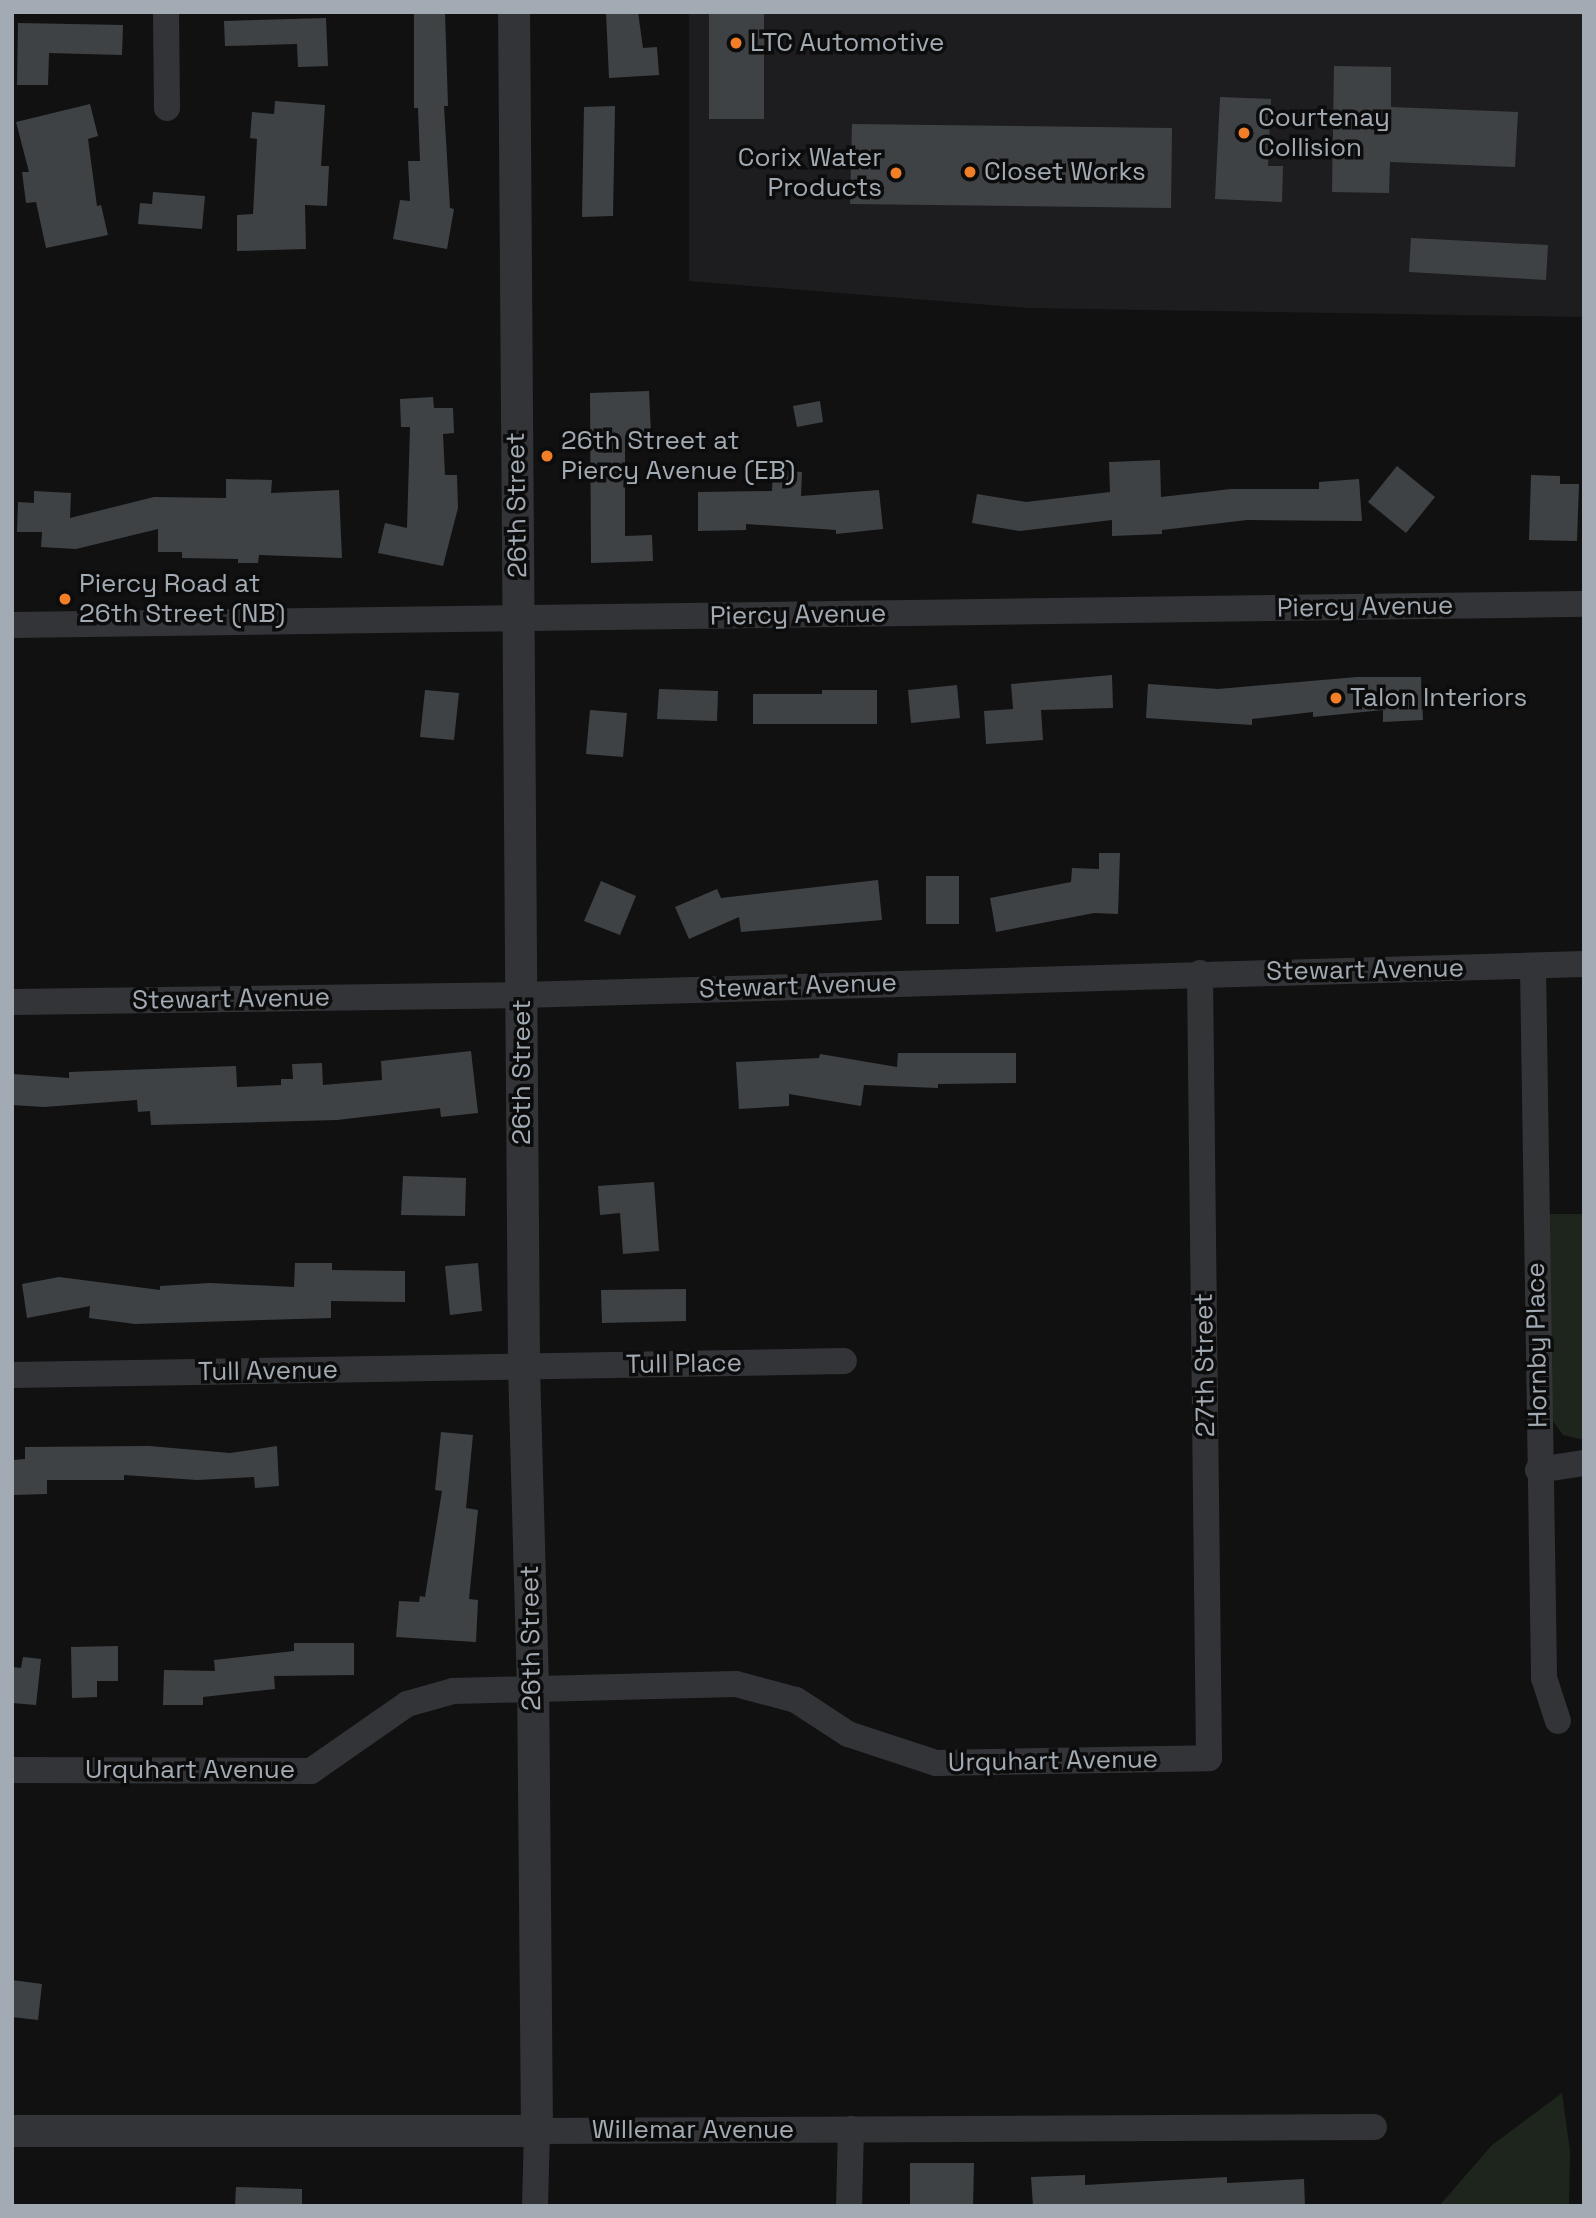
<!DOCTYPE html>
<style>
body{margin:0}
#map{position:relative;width:1596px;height:2218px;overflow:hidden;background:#111112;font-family:"Space Grotesk",sans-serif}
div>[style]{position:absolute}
.built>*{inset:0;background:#1d1d1f}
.green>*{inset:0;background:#1d251d}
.building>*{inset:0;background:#3f4245}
.minor>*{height:26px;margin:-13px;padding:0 13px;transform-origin:13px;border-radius:13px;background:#323437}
.tertiary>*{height:32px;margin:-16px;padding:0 16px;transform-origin:16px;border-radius:16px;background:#323437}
.dots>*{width:19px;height:19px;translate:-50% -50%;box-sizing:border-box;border:4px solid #0c0c0d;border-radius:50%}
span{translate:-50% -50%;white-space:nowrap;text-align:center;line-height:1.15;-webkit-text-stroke:7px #0c0c0d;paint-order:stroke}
.poi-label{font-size:26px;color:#a2abb3}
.left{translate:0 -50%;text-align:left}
.right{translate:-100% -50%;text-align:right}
.street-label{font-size:26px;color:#a2abb3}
.frame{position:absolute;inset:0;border:14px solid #a2abb3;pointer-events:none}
</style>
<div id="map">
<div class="built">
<i style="clip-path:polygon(689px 12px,1584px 12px,1584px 317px,1027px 308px,689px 281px)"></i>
</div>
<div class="green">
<i style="clip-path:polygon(1547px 1214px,1584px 1214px,1584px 1440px,1563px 1435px,1550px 1417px)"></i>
<i style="clip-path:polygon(1562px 2093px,1570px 2151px,1569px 2206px,1439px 2206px,1492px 2145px)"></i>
</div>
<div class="building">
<i style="clip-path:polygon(414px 12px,445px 12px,448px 106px,444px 106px,450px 208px,454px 209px,447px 249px,393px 239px,400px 200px,410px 201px,408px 161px,420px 161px,418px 108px,414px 108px)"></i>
<i style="clip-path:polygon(606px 12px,638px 12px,643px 48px,657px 47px,659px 75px,609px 78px)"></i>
<i style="clip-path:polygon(709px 12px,764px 12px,764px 119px,709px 119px)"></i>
<i style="clip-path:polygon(326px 18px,328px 66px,298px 67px,297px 44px,225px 46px,224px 21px)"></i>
<i style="clip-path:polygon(18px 23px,123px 25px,122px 55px,49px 53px,48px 85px,17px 85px)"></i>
<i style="clip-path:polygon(1334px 66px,1391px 67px,1391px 107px,1518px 112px,1515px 167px,1390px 162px,1389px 193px,1332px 192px)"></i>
<i style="clip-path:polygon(1220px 97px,1271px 99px,1268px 166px,1283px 166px,1282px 202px,1215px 199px)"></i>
<i style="clip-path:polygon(275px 101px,325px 105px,321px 166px,329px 166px,327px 206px,305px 205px,306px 249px,237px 251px,237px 215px,253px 214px,257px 139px,250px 138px,252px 112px,274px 114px)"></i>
<i style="clip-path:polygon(90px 104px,98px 136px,88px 139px,97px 206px,101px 205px,108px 235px,46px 248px,36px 202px,26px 203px,22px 172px,29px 172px,16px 122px)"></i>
<i style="clip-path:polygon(615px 106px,613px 216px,582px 217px,584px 107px)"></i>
<i style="clip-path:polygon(852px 124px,1172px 128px,1171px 208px,850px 204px)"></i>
<i style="clip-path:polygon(153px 192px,205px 196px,202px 229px,138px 224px,140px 203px,152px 204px)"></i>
<i style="clip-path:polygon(1411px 238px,1548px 245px,1546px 280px,1409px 272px)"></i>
<i style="clip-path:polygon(649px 391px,651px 434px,625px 435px,625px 536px,652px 535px,653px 561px,591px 563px,590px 393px)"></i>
<i style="clip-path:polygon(433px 397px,434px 408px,453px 408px,454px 433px,443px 434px,445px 475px,457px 475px,458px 508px,443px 566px,378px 553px,385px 523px,407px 528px,410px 427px,401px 427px,400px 399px)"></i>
<i style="clip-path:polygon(820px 401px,823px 422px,797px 427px,793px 406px)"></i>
<i style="clip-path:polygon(1160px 460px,1161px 497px,1231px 489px,1319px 489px,1319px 482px,1359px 479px,1362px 521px,1247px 520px,1162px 530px,1162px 534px,1112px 536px,1112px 520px,1020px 531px,972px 523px,977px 494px,1026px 502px,1110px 492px,1109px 462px)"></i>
<i style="clip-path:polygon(1397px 466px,1435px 497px,1406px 533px,1368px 502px)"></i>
<i style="clip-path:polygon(773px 470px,802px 472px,801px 496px,879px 490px,883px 529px,836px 534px,836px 530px,746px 524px,746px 530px,698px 531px,698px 492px,772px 491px)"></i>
<i style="clip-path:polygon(1531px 475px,1560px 476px,1560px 484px,1579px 484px,1577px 541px,1529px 540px)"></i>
<i style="clip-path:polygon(226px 479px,272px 480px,271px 493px,339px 490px,342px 558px,259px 555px,258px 563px,238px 563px,238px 559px,182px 558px,182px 552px,158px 552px,158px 529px,76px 549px,41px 547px,42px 532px,17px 532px,18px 502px,34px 503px,34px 491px,71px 493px,70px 518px,154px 497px,226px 498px)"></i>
<i style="clip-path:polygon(1112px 675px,1113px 708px,1041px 710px,1043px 740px,986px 744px,984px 711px,1013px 709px,1011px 684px)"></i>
<i style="clip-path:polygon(1357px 677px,1421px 677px,1423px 720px,1383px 722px,1383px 710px,1313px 717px,1313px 712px,1252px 719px,1252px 725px,1146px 718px,1148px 684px,1218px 689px)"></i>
<i style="clip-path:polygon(957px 685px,960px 718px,911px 723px,908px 690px)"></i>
<i style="clip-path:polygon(659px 689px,718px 691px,717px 721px,657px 719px)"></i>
<i style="clip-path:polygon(425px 690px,459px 693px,454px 740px,420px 737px)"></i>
<i style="clip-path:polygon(822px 690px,877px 690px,877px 724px,753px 724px,753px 694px,822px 694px)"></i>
<i style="clip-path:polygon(590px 710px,627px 713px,623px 757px,586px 754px)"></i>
<i style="clip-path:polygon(1099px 853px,1120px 853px,1118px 914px,1094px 913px,996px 932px,990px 898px,1071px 882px,1072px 868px,1099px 869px)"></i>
<i style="clip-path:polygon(926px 876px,959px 876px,959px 924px,926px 924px)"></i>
<i style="clip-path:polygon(878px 880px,882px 920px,741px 932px,739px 917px,689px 939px,675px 907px,717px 889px,721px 898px)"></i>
<i style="clip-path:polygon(601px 881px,636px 896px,620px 935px,584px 921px)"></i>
<i style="clip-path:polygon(471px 1051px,478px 1113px,441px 1117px,440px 1108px,337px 1120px,151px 1125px,150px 1111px,138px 1112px,137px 1100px,44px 1107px,12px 1105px,12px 1074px,69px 1078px,69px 1072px,236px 1066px,237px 1087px,281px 1085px,281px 1079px,293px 1079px,292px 1064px,322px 1063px,323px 1085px,382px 1080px,381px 1061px)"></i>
<i style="clip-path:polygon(898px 1053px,1016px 1053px,1016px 1083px,938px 1084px,938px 1088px,864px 1085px,861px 1106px,789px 1094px,789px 1106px,739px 1109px,736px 1062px,819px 1058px,820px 1054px,897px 1067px)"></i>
<i style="clip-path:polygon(403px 1176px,466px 1178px,465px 1216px,401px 1215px)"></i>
<i style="clip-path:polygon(654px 1182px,659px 1251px,623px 1254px,620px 1213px,600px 1215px,598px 1186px)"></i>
<i style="clip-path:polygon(295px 1263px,332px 1263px,332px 1270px,405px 1271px,405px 1302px,331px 1301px,331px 1318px,135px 1324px,89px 1318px,90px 1306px,27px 1318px,22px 1284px,59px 1277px,160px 1290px,160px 1286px,210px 1283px,294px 1287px)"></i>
<i style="clip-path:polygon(478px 1263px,482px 1311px,450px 1315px,445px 1266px)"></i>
<i style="clip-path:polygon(686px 1289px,686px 1321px,602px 1323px,601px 1290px)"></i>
<i style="clip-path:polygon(441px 1432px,473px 1435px,466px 1508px,478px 1510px,469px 1599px,478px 1600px,476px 1642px,396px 1637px,399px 1601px,419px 1602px,420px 1596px,425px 1597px,442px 1491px,435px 1490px)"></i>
<i style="clip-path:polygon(149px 1446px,230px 1453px,277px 1446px,279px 1486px,255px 1488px,254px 1477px,197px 1480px,124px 1475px,124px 1480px,47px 1480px,47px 1494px,12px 1495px,12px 1460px,25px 1459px,25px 1447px)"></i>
<i style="clip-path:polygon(294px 1643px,354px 1643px,354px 1675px,274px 1676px,275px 1689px,203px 1697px,203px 1705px,163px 1705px,164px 1670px,215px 1671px,214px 1660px,294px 1651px)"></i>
<i style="clip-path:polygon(118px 1646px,118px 1681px,97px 1681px,97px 1697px,72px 1698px,71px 1647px)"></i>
<i style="clip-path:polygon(23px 1657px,41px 1659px,36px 1705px,12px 1703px,12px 1667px,21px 1668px)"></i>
<i style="clip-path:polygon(12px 1980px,42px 1984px,38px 2020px,12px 2017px)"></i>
<i style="clip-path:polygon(910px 2163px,974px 2163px,973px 2206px,910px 2206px)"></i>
<i style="clip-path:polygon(1085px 2175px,1085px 2185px,1227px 2177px,1227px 2183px,1304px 2179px,1305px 2206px,1033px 2206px,1031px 2177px)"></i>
<i style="clip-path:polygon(236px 2187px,302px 2189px,302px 2206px,235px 2206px)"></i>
</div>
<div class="minor">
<i style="left:166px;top:12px;width:96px;rotate:89.4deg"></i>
<i style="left:12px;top:625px;width:1572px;rotate:-0.77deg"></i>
<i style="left:1533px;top:967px;width:711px;rotate:89.11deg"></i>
<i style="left:1544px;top:1678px;width:45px;rotate:72deg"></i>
<i style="left:12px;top:1002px;width:509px;rotate:-0.79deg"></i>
<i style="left:521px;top:995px;width:1063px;rotate:-1.67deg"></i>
<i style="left:12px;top:1375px;width:832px;rotate:-0.96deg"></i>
<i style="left:1538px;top:1470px;width:47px;rotate:-8.7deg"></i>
<i style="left:12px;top:1770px;width:299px;rotate:0.2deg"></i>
<i style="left:311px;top:1771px;width:117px;rotate:-34.9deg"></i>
<i style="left:407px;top:1704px;width:48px;rotate:-15.8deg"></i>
<i style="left:453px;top:1691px;width:283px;rotate:-1.4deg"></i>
<i style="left:736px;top:1684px;width:62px;rotate:14.9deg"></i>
<i style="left:796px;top:1700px;width:62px;rotate:33.2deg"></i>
<i style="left:848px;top:1734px;width:93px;rotate:18.2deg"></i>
<i style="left:936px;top:1763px;width:273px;rotate:-1deg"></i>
<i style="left:1209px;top:1758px;width:785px;rotate:-90.66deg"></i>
<i style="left:535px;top:2206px;width:75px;rotate:-88.5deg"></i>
<i style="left:537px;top:2131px;width:837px;rotate:-0.27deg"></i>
<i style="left:849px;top:2206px;width:77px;rotate:-88.5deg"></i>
</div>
<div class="tertiary">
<i style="left:12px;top:2131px;width:525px"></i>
<i style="left:537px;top:2131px;width:443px;rotate:-90.5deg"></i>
<i style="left:533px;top:1688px;width:322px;rotate:-91.6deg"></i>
<i style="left:524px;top:1366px;width:1354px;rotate:-90.42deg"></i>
</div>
<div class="dots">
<i style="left:736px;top:43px;background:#f27e28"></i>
<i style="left:1244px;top:133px;background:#f27e28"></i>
<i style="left:970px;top:172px;background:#f27e28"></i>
<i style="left:896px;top:173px;background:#f27e28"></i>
<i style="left:547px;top:456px;background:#f27e28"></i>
<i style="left:65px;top:599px;background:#f27e28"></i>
<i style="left:1336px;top:698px;background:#f27e28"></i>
</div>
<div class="poi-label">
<span class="left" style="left:750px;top:43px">LTC Automotive</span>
<span class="left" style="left:1258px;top:133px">Courtenay<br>Collision</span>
<span class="right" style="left:882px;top:173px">Corix Water<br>Products</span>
<span class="left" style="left:984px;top:172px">Closet Works</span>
<span class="left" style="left:561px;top:456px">26th Street at<br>Piercy Avenue (EB)</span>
<span class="left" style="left:79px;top:599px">Piercy Road at<br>26th Street (NB)</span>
<span class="left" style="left:1350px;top:698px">Talon Interiors</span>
</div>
<div class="street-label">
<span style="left:517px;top:505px;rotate:-91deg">26th Street</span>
<span style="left:1365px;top:607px;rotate:-1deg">Piercy Avenue</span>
<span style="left:798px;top:615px;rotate:-1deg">Piercy Avenue</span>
<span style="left:1365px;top:970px;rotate:-1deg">Stewart Avenue</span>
<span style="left:798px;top:986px;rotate:-2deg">Stewart Avenue</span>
<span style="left:231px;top:999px;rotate:-1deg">Stewart Avenue</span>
<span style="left:522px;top:1072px;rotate:-90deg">26th Street</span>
<span style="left:1537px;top:1345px;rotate:-91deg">Hornby Place</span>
<span style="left:684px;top:1364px;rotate:-1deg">Tull Place</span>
<span style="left:1205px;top:1365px;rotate:-91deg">27th Street</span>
<span style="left:268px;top:1371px;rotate:-1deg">Tull Avenue</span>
<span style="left:531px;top:1638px;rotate:-91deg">26th Street</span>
<span style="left:1053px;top:1761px;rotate:-1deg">Urquhart Avenue</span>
<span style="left:190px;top:1770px">Urquhart Avenue</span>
<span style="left:693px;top:2130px">Willemar Avenue</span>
</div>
<div class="frame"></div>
</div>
